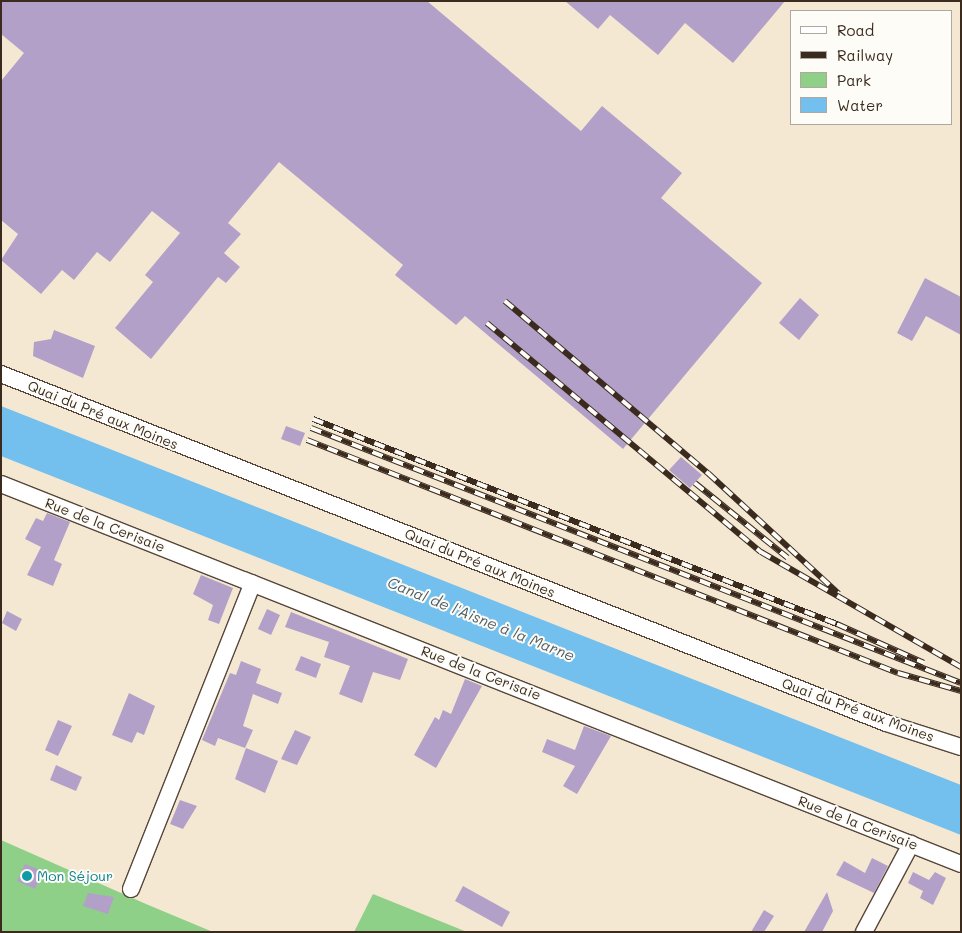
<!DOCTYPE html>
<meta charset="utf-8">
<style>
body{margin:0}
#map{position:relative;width:962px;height:933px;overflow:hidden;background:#f5e8d2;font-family:Mali,sans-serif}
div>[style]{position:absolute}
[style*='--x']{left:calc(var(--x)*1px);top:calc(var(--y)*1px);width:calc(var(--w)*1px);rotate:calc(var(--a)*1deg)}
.green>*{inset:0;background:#8ed088}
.water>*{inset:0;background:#73bfed}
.building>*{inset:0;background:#b2a0c9}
.roads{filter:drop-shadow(1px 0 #574639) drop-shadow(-1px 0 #574639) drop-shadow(0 1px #574639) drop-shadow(0 -1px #574639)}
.minor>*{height:16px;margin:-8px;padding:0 8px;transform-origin:8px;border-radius:8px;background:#fff}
.rail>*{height:5.5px;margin-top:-2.75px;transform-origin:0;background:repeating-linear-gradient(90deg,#fdfcf7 0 11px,#3b2a1e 0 22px);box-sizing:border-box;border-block:1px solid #3b2a1e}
.dots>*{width:14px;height:14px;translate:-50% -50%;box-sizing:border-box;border:2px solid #fdfcf7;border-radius:50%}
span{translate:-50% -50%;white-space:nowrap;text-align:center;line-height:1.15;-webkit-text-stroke:4px #fdfcf7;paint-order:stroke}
.street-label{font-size:14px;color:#3b2a1e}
.culture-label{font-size:14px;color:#0d838f}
.left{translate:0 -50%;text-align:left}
.water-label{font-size:15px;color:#4f5e66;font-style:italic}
.frame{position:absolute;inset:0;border:2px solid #3b2a1e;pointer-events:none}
.legend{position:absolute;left:790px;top:10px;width:162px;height:115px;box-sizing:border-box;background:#fdfcf7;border:1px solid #afa8a0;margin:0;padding:6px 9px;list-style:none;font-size:15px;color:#3b2a1e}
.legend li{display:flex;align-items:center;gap:10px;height:25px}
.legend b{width:25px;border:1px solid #afa8a0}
</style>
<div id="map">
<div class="green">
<div style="clip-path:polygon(1px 840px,146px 904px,213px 932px,1px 932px)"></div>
<div style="clip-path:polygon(373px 894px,467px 932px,354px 932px)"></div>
</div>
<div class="water">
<div style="clip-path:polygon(1px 406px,961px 785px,961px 835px,1px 456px)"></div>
</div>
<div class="building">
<div style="clip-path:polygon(1px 1px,427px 1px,581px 131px,602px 106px,682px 173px,661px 198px,762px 283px,623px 449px,465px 316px,456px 325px,395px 275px,403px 265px,279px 162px,228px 223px,241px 234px,224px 253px,240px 267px,226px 283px,218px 277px,151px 359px,115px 328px,153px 282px,145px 275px,180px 233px,152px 211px,110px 262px,97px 252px,74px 280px,62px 270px,41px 294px,1px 260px,18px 234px,1px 220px,1px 81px,24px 53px,1px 34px)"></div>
<div style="clip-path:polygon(565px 1px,785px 1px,733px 63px,685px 23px,658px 55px,610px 15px,598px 29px)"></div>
<div style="clip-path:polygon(925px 278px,961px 297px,961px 335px,926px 316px,912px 341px,897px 333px)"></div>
<div style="clip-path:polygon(800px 298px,819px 315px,799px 340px,779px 323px)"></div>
<div style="clip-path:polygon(54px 330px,95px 346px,83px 378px,33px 356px,34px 342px,51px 339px)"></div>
<div style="clip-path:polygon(286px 426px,305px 433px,300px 446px,281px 439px)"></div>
<div style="clip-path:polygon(681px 457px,702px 475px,690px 488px,669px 470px)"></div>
<div style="clip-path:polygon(47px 513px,70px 522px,54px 560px,62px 564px,53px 586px,27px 575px,41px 547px,25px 539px,36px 518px,43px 521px)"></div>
<div style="clip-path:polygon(201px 575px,233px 588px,219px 624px,208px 620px,213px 605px,193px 594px)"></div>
<div style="clip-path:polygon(267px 609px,280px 615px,271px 635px,258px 629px)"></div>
<div style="clip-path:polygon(7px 611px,22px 619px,16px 631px,2px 623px)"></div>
<div style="clip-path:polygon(291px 612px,408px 659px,400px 680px,373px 672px,362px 703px,339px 694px,350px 666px,324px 657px,329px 642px,285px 627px)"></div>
<div style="clip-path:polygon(301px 656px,321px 664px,316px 678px,295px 670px)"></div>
<div style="clip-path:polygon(241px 661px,261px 669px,256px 683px,282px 693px,278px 704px,253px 694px,243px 726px,253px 730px,245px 748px,218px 738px,215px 746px,202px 740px,230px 673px,236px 675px)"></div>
<div style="clip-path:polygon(465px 679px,482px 686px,436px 768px,414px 755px,435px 717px,439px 720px,443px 710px,451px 714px)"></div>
<div style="clip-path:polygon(129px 693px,155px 706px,144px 735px,137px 732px,132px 743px,112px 735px)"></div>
<div style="clip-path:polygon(58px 720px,72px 726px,58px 756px,45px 750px)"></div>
<div style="clip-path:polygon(584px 726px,611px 736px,577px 794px,563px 786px,575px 766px,542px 752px,547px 739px,575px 750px)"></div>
<div style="clip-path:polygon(295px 730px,311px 737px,297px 765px,281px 759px)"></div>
<div style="clip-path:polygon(246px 748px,278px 761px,265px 793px,235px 779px)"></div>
<div style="clip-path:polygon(56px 765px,82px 777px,76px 791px,50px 780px)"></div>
<div style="clip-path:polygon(180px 800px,197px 806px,183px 829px,170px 824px)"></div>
<div style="clip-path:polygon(872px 858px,888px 866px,874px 893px,836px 875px,844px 861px,865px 873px)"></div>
<div style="clip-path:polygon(25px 864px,43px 871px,35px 889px,17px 881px)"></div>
<div style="clip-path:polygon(913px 872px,929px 880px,935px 872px,946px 878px,933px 905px,920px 898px,923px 891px,908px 883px)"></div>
<div style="clip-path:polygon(463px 886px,510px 912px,502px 927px,455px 901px)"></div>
<div style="clip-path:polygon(827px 892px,833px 911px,822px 932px,804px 932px)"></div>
<div style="clip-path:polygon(88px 893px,114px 897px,108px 914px,83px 906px)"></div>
<div style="clip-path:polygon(764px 910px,774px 916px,764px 932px,751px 932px)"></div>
</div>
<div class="roads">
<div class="minor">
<div style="--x:1;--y:374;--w:951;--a:21.52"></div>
<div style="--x:886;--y:723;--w:79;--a:17.7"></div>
<div style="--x:1;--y:484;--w:1032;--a:21.6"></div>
<div style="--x:131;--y:889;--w:329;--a:-68.3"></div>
<div style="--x:864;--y:932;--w:100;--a:-61.9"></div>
</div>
</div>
<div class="rail">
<div style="--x:505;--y:301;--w:266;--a:40.3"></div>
<div style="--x:708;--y:473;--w:178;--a:42.7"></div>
<div style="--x:487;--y:323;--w:357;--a:39.9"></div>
<div style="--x:761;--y:552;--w:231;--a:29.9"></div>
<div style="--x:313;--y:419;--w:563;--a:21.37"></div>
<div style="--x:837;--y:624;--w:95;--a:24.1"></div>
<div style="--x:311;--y:428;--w:698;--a:21.42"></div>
<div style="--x:307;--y:440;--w:635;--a:21.52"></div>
<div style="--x:898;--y:673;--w:66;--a:15.9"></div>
<div style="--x:695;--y:483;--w:119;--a:38.9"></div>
</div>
<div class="dots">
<div style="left:27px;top:876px;background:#0f9aa8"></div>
</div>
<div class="street-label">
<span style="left:103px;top:415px;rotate:22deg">Quai du Pré aux Moines</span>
<span style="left:105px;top:525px;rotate:21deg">Rue de la Cerisaie</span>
<span style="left:480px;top:563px;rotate:22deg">Quai du Pré aux Moines</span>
<span style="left:481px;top:673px;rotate:21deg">Rue de la Cerisaie</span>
<span style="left:858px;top:710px;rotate:20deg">Quai du Pré aux Moines</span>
<span style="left:858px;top:823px;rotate:21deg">Rue de la Cerisaie</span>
</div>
<div class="culture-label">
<span class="left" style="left:37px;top:876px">Mon Séjour</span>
</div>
<div class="water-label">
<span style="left:481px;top:619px;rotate:22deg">Canal de l'Aisne à la Marne</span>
</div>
<div class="frame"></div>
<ul class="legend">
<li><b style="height:6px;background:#fff"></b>Road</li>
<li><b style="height:6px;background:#3b2a1e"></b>Railway</li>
<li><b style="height:14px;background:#8ed088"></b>Park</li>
<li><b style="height:14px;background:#73bfed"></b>Water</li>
</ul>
</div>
